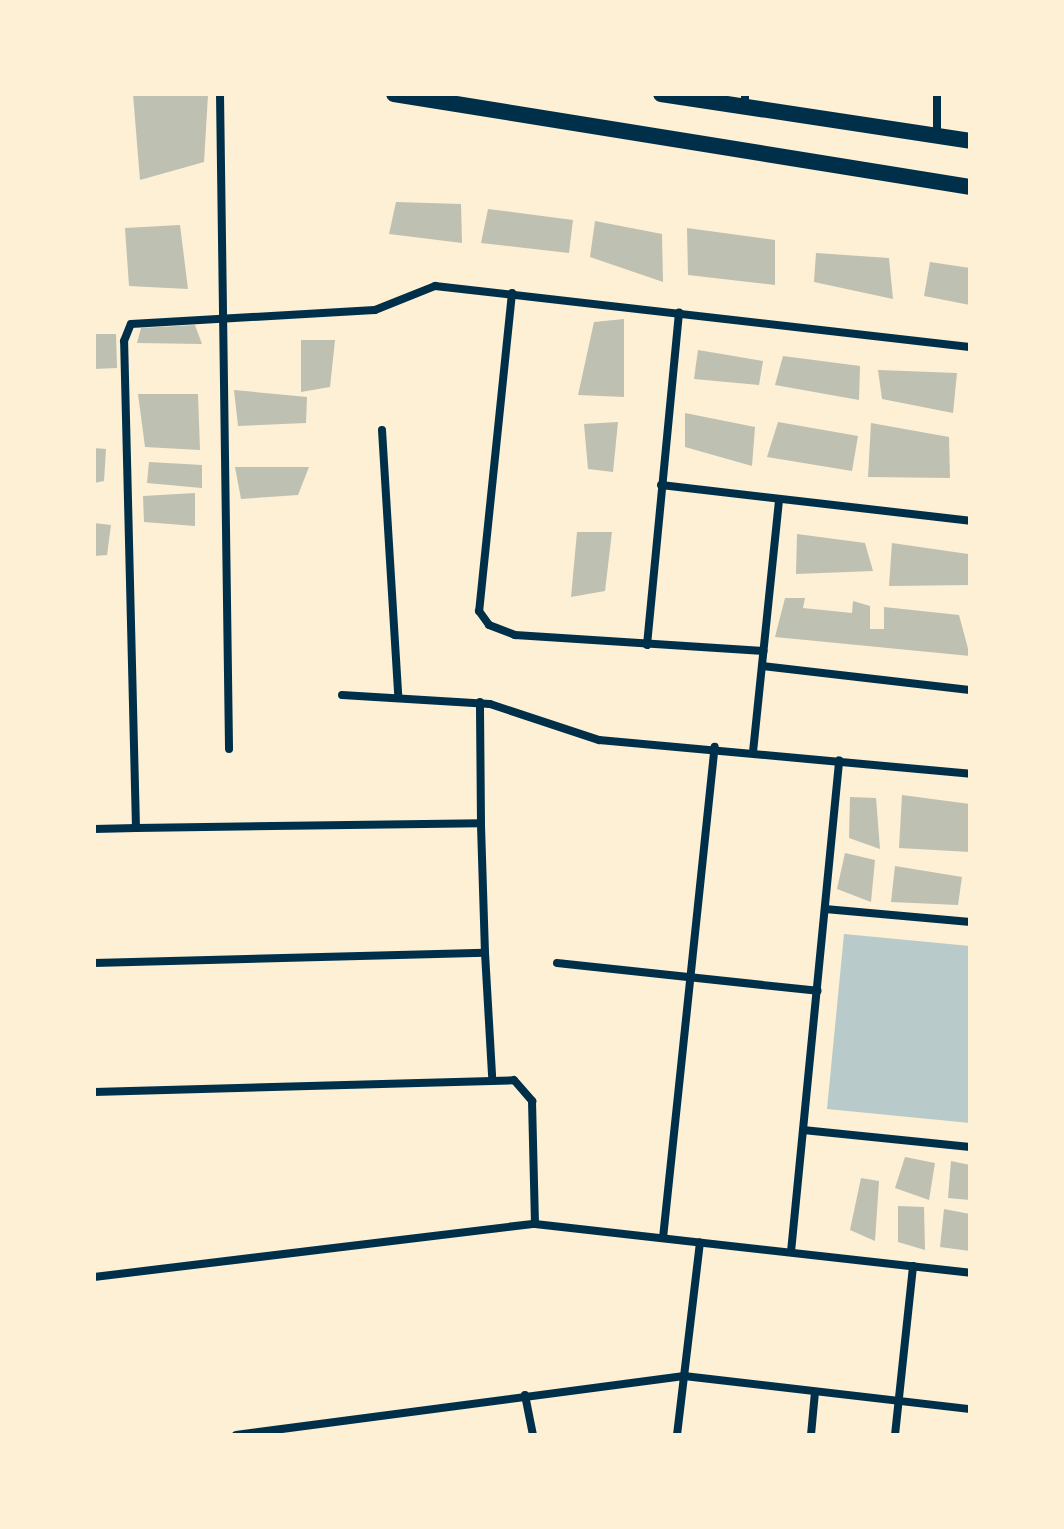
<!DOCTYPE html>
<style>
body{margin:0}
#map{position:relative;width:1064px;height:1529px;overflow:hidden;background:#fdf0d5;font-family:Inter,sans-serif}
div>[style]{position:absolute}
[style*='--x']{left:calc(var(--x)*1px);top:calc(var(--y)*1px);width:calc(var(--w)*1px);rotate:calc(var(--a)*1deg)}
.green>*{inset:0;background:#b9caca}
.building>*{inset:0;background:#bec0b2}
.minor>*{height:8px;margin:-4px;padding:0 4px;transform-origin:4px;border-radius:4px;background:#003049}
.secondary>*{height:16px;margin:-8px;padding:0 8px;transform-origin:8px;border-radius:8px;background:#003049}
span{translate:-50% -50%;white-space:nowrap;text-align:center;line-height:1.15;-webkit-text-stroke:8px #fdf0d5;paint-order:stroke}
.frame{position:absolute;inset:0;border:96px solid #fdf0d5;pointer-events:none}
</style>
<div id="map">
<div class="green">
<div style="clip-path:polygon(844px 934px,970px 946px,970px 1123px,827px 1109px)"></div>
</div>
<div class="building">
<div style="clip-path:polygon(133px 94px,208px 95px,204px 162px,140px 180px)"></div>
<div style="clip-path:polygon(396px 202px,461px 204px,462px 243px,389px 234px)"></div>
<div style="clip-path:polygon(488px 209px,573px 220px,569px 253px,481px 243px)"></div>
<div style="clip-path:polygon(595px 221px,662px 234px,663px 282px,590px 257px)"></div>
<div style="clip-path:polygon(180px 225px,188px 289px,129px 286px,125px 228px)"></div>
<div style="clip-path:polygon(687px 228px,775px 240px,775px 285px,688px 275px)"></div>
<div style="clip-path:polygon(816px 253px,889px 258px,893px 299px,814px 282px)"></div>
<div style="clip-path:polygon(930px 262px,970px 268px,970px 305px,924px 296px)"></div>
<div style="clip-path:polygon(624px 319px,624px 397px,578px 395px,594px 322px)"></div>
<div style="clip-path:polygon(195px 325px,202px 344px,137px 343px,141px 328px)"></div>
<div style="clip-path:polygon(94px 334px,116px 334px,117px 368px,94px 369px)"></div>
<div style="clip-path:polygon(301px 340px,335px 340px,330px 387px,301px 392px)"></div>
<div style="clip-path:polygon(698px 350px,763px 361px,759px 385px,694px 379px)"></div>
<div style="clip-path:polygon(783px 356px,860px 366px,859px 400px,775px 385px)"></div>
<div style="clip-path:polygon(878px 370px,957px 373px,953px 413px,882px 399px)"></div>
<div style="clip-path:polygon(234px 390px,307px 397px,306px 423px,238px 426px)"></div>
<div style="clip-path:polygon(138px 394px,198px 394px,200px 450px,145px 447px)"></div>
<div style="clip-path:polygon(685px 413px,755px 427px,752px 466px,685px 447px)"></div>
<div style="clip-path:polygon(618px 422px,613px 472px,588px 469px,584px 424px)"></div>
<div style="clip-path:polygon(778px 422px,858px 436px,852px 471px,767px 457px)"></div>
<div style="clip-path:polygon(871px 423px,949px 437px,950px 478px,868px 477px)"></div>
<div style="clip-path:polygon(94px 448px,106px 449px,104px 481px,94px 483px)"></div>
<div style="clip-path:polygon(149px 462px,202px 465px,202px 488px,147px 483px)"></div>
<div style="clip-path:polygon(235px 467px,309px 467px,298px 495px,241px 499px)"></div>
<div style="clip-path:polygon(195px 493px,195px 526px,144px 522px,143px 496px)"></div>
<div style="clip-path:polygon(94px 523px,111px 525px,107px 555px,94px 556px)"></div>
<div style="clip-path:polygon(577px 532px,612px 532px,605px 591px,571px 597px)"></div>
<div style="clip-path:polygon(797px 534px,865px 543px,873px 571px,796px 574px)"></div>
<div style="clip-path:polygon(892px 543px,968px 554px,970px 585px,889px 586px)"></div>
<div style="clip-path:polygon(785px 598px,805px 598px,803px 608px,852px 613px,853px 601px,870px 606px,870px 629px,884px 629px,884px 607px,959px 615px,970px 656px,775px 637px)"></div>
<div style="clip-path:polygon(902px 795px,970px 804px,970px 852px,899px 848px)"></div>
<div style="clip-path:polygon(850px 797px,876px 798px,880px 849px,849px 838px)"></div>
<div style="clip-path:polygon(845px 853px,875px 860px,871px 902px,837px 889px)"></div>
<div style="clip-path:polygon(895px 866px,962px 877px,958px 905px,891px 902px)"></div>
<div style="clip-path:polygon(905px 1157px,935px 1163px,929px 1200px,895px 1188px)"></div>
<div style="clip-path:polygon(951px 1161px,970px 1165px,970px 1200px,948px 1198px)"></div>
<div style="clip-path:polygon(861px 1178px,879px 1181px,875px 1241px,850px 1230px)"></div>
<div style="clip-path:polygon(898px 1206px,924px 1207px,925px 1250px,898px 1242px)"></div>
<div style="clip-path:polygon(944px 1209px,970px 1214px,970px 1251px,940px 1247px)"></div>
</div>
<div class="minor">
<div style="--x:220;--y:94;--w:655;--a:89.21"></div>
<div style="--x:745;--y:94;--w:12;--a:90"></div>
<div style="--x:937;--y:94;--w:42;--a:90"></div>
<div style="--x:512;--y:293;--w:320;--a:95.9"></div>
<div style="--x:479;--y:611;--w:17;--a:54"></div>
<div style="--x:489;--y:625;--w:28;--a:21"></div>
<div style="--x:515;--y:635;--w:249;--a:3.7"></div>
<div style="--x:382;--y:430;--w:265;--a:86.5"></div>
<div style="--x:661;--y:485;--w:311;--a:6.6"></div>
<div style="--x:647;--y:645;--w:334;--a:-84.5"></div>
<div style="--x:762;--y:666;--w:209;--a:6.6"></div>
<div style="--x:342;--y:695;--w:148;--a:3.5"></div>
<div style="--x:490;--y:704;--w:115;--a:18.3"></div>
<div style="--x:599;--y:740;--w:373;--a:5.2"></div>
<div style="--x:753;--y:752;--w:252;--a:-84.1"></div>
<div style="--x:136;--y:828;--w:345;--a:-0.8"></div>
<div style="--x:481;--y:823;--w:121;--a:-90.5"></div>
<div style="--x:94;--y:829;--w:42;--a:-1.4"></div>
<div style="--x:136;--y:828;--w:487;--a:-91.4"></div>
<div style="--x:124;--y:341;--w:18;--a:-68"></div>
<div style="--x:131;--y:324;--w:244;--a:-3.3"></div>
<div style="--x:375;--y:310;--w:65;--a:-21.8"></div>
<div style="--x:435;--y:286;--w:538;--a:6.5"></div>
<div style="--x:825;--y:909;--w:146;--a:5.1"></div>
<div style="--x:485;--y:953;--w:123;--a:86.7"></div>
<div style="--x:94;--y:963;--w:391;--a:-1.5"></div>
<div style="--x:485;--y:953;--w:130;--a:-91.8"></div>
<div style="--x:557;--y:963;--w:262;--a:6.1"></div>
<div style="--x:94;--y:1092;--w:420;--a:-1.6"></div>
<div style="--x:514;--y:1080;--w:28;--a:49"></div>
<div style="--x:532;--y:1101;--w:123;--a:88.6"></div>
<div style="--x:803;--y:1130;--w:168;--a:5.8"></div>
<div style="--x:663;--y:1238;--w:494;--a:-84"></div>
<div style="--x:791;--y:1252;--w:494;--a:-84.4"></div>
<div style="--x:94;--y:1277;--w:444;--a:-6.9"></div>
<div style="--x:535;--y:1224;--w:438;--a:6.4"></div>
<div style="--x:525;--y:1395;--w:41;--a:78.7"></div>
<div style="--x:236;--y:1435;--w:452;--a:-7.5"></div>
<div style="--x:684;--y:1376;--w:288;--a:6.6"></div>
<div style="--x:677;--y:1435;--w:194;--a:-83.2"></div>
<div style="--x:811;--y:1435;--w:43;--a:-84.7"></div>
<div style="--x:895;--y:1435;--w:170;--a:-83.9"></div>
</div>
<div class="secondary">
<div style="--x:394;--y:94;--w:583;--a:9.17"></div>
<div style="--x:661;--y:94;--w:313;--a:8.6"></div>
</div>
<div class="frame"></div>
</div>
